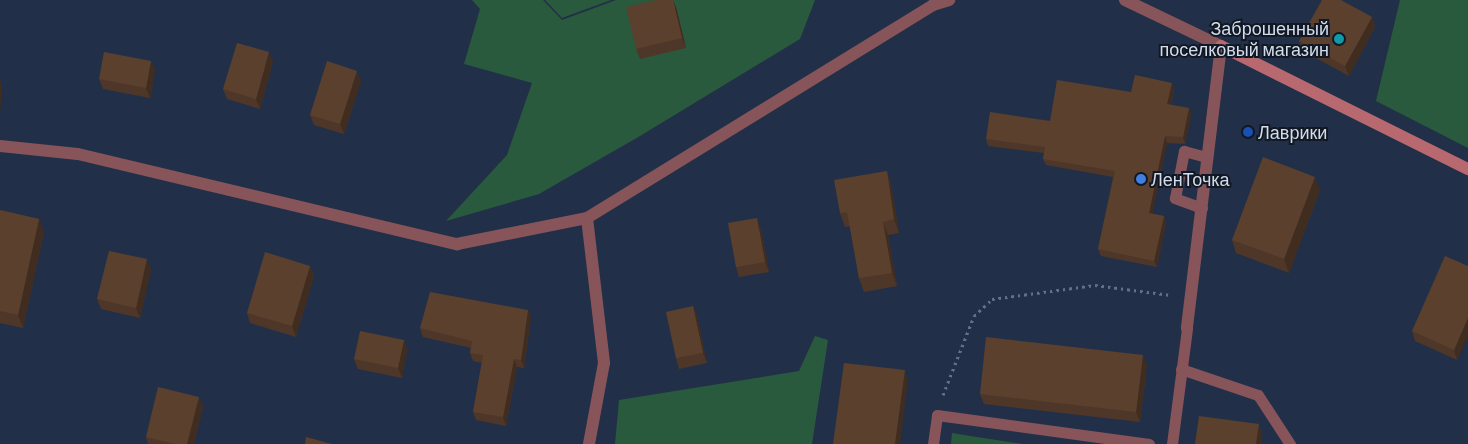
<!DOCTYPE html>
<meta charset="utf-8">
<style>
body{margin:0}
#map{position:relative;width:1468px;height:444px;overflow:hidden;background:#213048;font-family:Barlow,sans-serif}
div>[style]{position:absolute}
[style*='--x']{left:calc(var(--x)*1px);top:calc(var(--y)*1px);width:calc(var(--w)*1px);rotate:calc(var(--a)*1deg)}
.green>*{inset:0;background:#295a3e}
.path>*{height:3px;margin-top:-1.5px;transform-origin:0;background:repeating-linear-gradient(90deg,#637085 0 2.5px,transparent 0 6.5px)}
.lane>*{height:11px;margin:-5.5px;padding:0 5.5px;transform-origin:5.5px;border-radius:5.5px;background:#875559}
.street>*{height:12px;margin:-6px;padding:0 6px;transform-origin:6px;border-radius:6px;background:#875559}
.secondary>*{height:12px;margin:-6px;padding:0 6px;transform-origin:6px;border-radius:6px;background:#b8686f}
.wall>*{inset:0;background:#4e3728}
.shaded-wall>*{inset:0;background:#402d20}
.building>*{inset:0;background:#5b402e}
.dots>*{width:14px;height:14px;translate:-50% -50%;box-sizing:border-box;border:2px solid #111823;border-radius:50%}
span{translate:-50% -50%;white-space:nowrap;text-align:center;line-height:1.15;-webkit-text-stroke:4px #111823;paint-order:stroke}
.poi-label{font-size:18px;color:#d2dceb}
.right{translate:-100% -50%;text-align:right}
.left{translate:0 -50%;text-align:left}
</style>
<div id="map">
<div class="green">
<div style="clip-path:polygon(472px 0,543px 0,562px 20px,616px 0,815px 0,800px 39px,640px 136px,539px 194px,446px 221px,507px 155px,532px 83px,464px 64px,480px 9px)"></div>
<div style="clip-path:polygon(545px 0,611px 0,562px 18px)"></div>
<div style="clip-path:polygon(1400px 0,1468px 0,1468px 148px,1376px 101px)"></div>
<div style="clip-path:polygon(815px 336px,828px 340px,812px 444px,615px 444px,619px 400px,799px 371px)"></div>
<div style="clip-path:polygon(952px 433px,970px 436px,1023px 444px,951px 444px)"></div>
</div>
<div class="path">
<div style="--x:943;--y:395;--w:85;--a:-68.6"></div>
<div style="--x:974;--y:316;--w:25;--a:-43"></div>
<div style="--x:992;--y:299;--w:104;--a:-7.7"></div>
<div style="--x:1095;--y:285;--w:76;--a:7.6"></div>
</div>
<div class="lane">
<div style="--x:1202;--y:208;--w:29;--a:-160"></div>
<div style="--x:1175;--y:198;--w:48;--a:-79.2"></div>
<div style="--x:1184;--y:151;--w:24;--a:15"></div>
<div style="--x:1181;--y:369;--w:81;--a:18.7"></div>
<div style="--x:1258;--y:395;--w:59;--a:56.9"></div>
<div style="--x:933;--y:444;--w:29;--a:-82"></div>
<div style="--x:937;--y:415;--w:214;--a:7.8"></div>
<div style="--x:1172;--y:444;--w:117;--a:-82.6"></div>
</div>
<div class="street">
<div style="--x:1125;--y:0;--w:106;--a:25.6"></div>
<div style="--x:1221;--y:46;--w:284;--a:96.9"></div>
<div style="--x:0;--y:146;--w:78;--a:5.9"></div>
<div style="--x:78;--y:154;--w:390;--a:13.4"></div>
<div style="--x:457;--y:244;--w:133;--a:-11.3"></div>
<div style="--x:587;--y:218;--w:406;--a:-31.6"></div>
<div style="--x:933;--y:5;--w:17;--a:-17"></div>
<div style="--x:587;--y:218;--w:146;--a:83.3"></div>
<div style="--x:604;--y:363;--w:82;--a:100.5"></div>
</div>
<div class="secondary">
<div style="--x:1221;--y:46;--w:276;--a:26.5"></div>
</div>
<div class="wall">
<div style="clip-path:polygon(676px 7px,686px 48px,640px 59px,636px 49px)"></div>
<div style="clip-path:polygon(1372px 17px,1375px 27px,1349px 76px,1303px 51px,1299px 41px)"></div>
<div style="clip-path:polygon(151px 61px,155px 71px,150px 98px,103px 89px,99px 79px)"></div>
<div style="clip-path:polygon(273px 62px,260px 109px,227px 99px,223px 89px)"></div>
<div style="clip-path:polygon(361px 81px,344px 134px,314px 125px,310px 115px)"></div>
<div style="clip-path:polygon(1174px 90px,1171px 105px,1189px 108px,1191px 115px,1185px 144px,1167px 143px,1152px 214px,1164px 216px,1166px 223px,1157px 267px,1101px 256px,1098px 249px,1113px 177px,1046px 165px,1043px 159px,1044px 153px,988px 146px,986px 139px,1050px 121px,1131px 92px)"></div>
<div style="clip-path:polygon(887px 171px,891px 184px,899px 233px,888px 235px,897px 286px,864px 292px,859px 278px,850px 226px,845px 227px,840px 213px)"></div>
<div style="clip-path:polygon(1320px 190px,1289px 273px,1236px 253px,1232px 240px)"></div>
<div style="clip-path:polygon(0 210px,39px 219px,44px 232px,23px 328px,0 323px)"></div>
<div style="clip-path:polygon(761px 228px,769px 272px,739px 277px,736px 267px)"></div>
<div style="clip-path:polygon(310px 266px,314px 276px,296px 337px,250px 323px,247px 313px)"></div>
<div style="clip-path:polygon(1468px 266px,1457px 360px,1415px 341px,1412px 331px)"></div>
<div style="clip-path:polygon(151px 270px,140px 318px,101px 309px,97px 299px)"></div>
<div style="clip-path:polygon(693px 306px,697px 316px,707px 363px,679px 369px,676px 358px)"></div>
<div style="clip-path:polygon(528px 310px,531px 318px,524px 368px,517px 367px,506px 426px,476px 420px,473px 412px,482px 363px,473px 361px,470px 353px,471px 348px,423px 337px,420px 328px)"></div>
<div style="clip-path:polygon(404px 340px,407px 350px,402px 378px,358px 369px,354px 359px)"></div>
<div style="clip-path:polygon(1147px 365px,1140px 422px,984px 404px,980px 394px)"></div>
<div style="clip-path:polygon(203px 407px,194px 444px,148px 444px,146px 437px)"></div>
</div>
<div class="shaded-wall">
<div style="clip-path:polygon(673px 0,676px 7px,686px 48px,682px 38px)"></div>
<div style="clip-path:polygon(1372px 17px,1375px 27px,1349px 76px,1345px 66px)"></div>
<div style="clip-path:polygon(269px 52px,273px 62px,260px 109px,256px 99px)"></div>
<div style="clip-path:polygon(151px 61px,155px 71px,150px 98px,146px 88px)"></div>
<div style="clip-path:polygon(357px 71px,361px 81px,344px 134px,340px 124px)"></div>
<div style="clip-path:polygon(0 80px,2px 85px,0 115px)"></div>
<div style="clip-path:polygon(1172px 83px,1174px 90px,1170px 110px,1167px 104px)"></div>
<div style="clip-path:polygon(1189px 108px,1191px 115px,1185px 144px,1183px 137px)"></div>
<div style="clip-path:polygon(1165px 136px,1167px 143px,1151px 220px,1149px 213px)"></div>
<div style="clip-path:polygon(887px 171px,891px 184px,899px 233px,894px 219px)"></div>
<div style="clip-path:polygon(1315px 177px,1320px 190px,1289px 273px,1284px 259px)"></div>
<div style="clip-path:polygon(1164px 216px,1166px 223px,1157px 267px,1154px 261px)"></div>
<div style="clip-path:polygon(757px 218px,761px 228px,769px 272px,765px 262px)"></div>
<div style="clip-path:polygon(39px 219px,44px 232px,23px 328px,18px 315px)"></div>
<div style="clip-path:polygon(883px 222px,888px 235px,897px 286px,892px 273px)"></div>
<div style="clip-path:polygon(147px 259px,151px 270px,140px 318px,136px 308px)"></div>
<div style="clip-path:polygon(310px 266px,314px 276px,296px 337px,292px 326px)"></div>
<div style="clip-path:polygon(693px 306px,697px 316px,707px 363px,703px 353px)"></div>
<div style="clip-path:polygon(528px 310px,531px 318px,524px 368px,521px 360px)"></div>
<div style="clip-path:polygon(1468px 318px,1468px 336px,1457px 360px,1454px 350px)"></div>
<div style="clip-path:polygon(404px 340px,407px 350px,402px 378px,398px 368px)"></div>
<div style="clip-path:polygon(1143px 355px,1147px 365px,1140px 422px,1136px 412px)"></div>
<div style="clip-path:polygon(514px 359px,517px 367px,506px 426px,503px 417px)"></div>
<div style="clip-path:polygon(905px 370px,908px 381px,900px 444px,895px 444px)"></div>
<div style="clip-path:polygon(199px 397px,203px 407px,194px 444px,187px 444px)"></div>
<div style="clip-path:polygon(1259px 424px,1262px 434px,1261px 444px,1256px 444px)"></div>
</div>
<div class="building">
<div style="clip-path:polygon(656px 0,673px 0,682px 38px,636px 49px,626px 7px)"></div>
<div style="clip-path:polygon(1322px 0,1341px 0,1372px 17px,1345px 66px,1299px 41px)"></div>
<div style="clip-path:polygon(237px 43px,269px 52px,256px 99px,223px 89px)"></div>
<div style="clip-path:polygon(104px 52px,151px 61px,146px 88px,99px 79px)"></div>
<div style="clip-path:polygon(327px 61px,357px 71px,340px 124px,310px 115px)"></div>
<div style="clip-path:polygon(1135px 75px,1172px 83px,1167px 104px,1189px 108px,1183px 137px,1165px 136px,1149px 213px,1164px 216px,1154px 261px,1098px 249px,1115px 171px,1043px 159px,1045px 147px,986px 139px,990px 112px,1050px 121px,1057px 80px,1131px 92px)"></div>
<div style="clip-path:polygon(1263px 157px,1315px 177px,1284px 259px,1232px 240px)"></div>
<div style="clip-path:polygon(887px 171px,894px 219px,883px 222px,892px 273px,859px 278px,847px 212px,840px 213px,834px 180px)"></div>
<div style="clip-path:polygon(0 210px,39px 219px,18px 315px,0 311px)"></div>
<div style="clip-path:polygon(757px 218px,765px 262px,736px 267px,728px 223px)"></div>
<div style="clip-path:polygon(109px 251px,147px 259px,136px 308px,97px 299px)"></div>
<div style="clip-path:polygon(265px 252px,310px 266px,292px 326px,247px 313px)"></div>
<div style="clip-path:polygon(1445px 256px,1468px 266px,1468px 318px,1454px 350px,1412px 331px)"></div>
<div style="clip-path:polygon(430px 292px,528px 310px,521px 360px,514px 359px,503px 417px,473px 412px,483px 355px,470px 353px,472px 341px,420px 328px)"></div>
<div style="clip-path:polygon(693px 306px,703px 353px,676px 358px,666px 312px)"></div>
<div style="clip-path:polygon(360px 331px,404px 340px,398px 368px,354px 359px)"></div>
<div style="clip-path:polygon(986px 337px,1143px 355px,1136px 412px,980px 394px)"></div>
<div style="clip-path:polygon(844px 363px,905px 370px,895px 444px,833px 444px)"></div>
<div style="clip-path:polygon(158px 387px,199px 397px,187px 444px,175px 444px,146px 437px)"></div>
<div style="clip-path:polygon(1199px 416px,1259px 424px,1256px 444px,1195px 444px)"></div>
<div style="clip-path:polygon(306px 437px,332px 444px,305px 444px)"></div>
</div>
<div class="dots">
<div style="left:1339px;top:39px;background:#0f9aa8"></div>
<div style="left:1248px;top:132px;background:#1a4fb4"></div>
<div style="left:1141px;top:179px;background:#3f7fe0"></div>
</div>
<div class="poi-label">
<span class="right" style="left:1329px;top:39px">Заброшенный<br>поселковый магазин</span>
<span class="left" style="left:1258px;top:132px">Лаврики</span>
<span class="left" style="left:1151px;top:179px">ЛенТочка</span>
</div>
</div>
